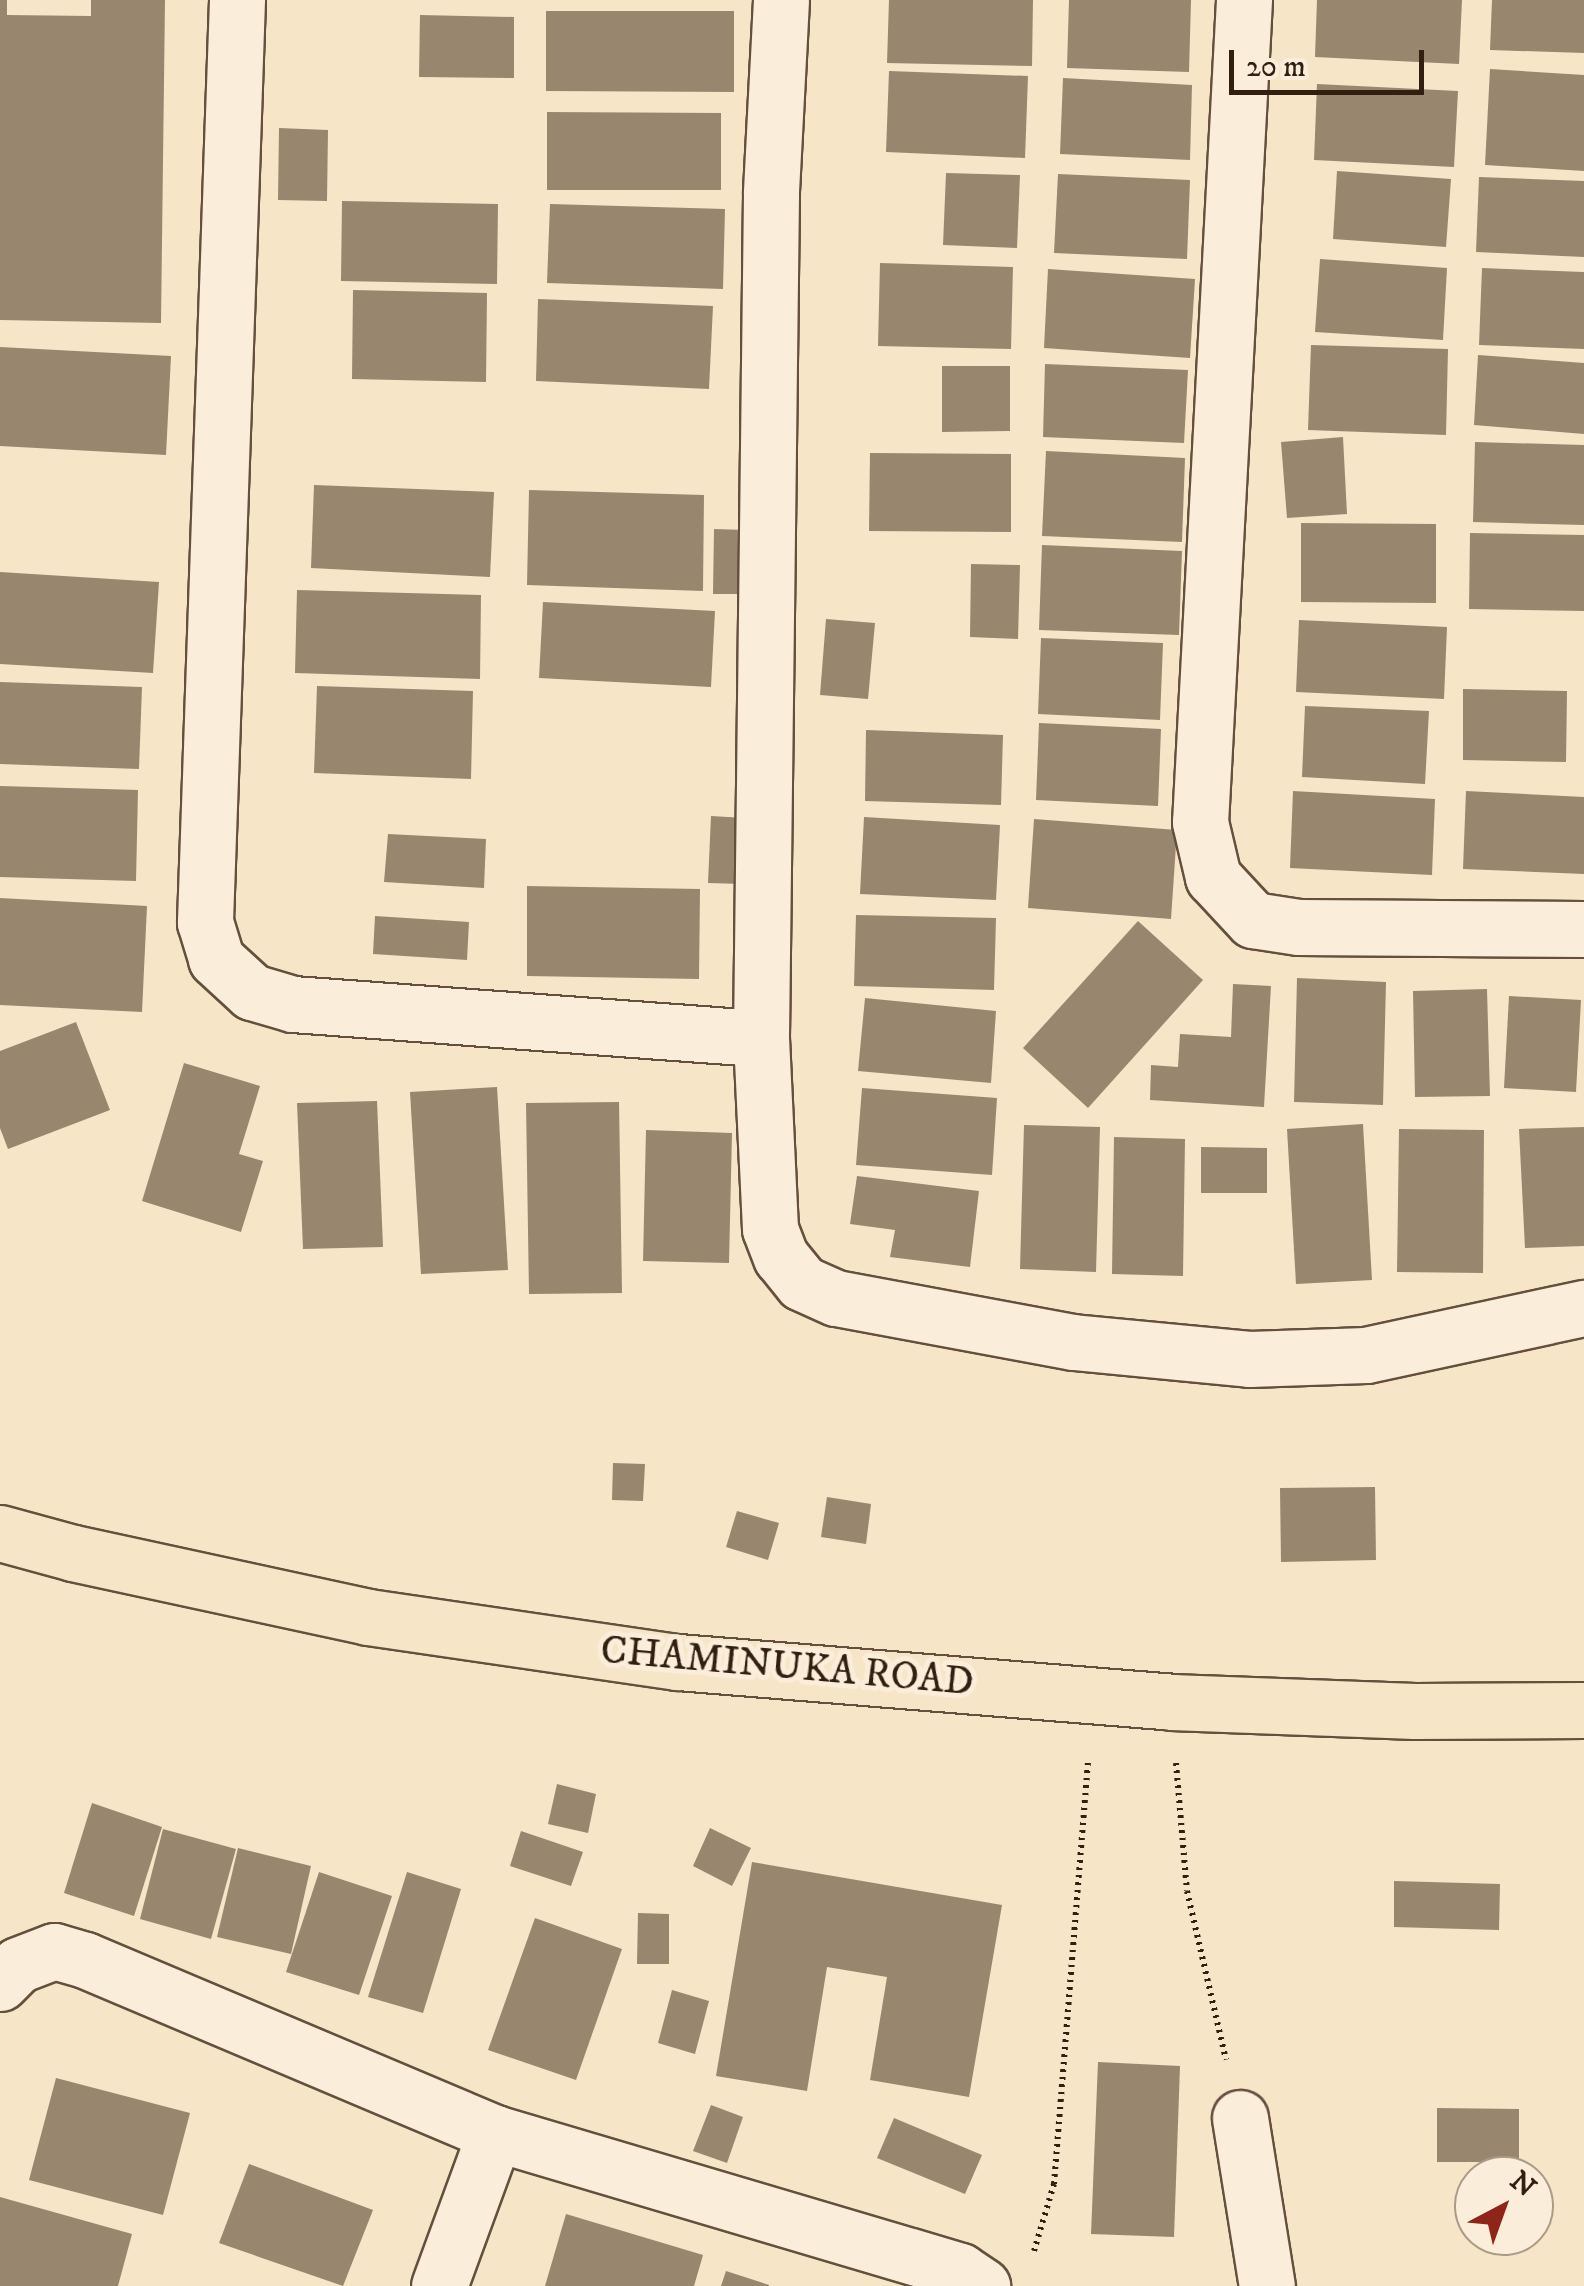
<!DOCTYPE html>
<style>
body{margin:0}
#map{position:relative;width:1584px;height:2286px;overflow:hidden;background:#f7e5c7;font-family:"IM FELL DW Pica",serif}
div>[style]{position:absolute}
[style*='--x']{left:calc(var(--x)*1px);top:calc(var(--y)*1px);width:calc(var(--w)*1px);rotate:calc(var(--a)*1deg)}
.building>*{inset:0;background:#99866f}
.path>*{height:6px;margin-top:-3px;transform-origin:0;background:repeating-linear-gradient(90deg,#331f0f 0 2.5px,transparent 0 7.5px)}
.roads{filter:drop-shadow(2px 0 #64503d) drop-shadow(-2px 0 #64503d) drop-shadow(0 2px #64503d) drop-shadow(0 -2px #64503d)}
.street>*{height:55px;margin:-27.5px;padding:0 27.5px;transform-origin:27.5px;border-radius:27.5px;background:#faeedb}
.primary>*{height:55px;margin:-27.5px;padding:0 27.5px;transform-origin:27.5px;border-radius:27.5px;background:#f7e5c7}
span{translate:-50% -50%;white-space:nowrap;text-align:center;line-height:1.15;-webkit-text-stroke:10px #faeedb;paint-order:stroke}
.street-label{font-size:40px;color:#331f0f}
.north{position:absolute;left:1454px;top:2156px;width:100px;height:100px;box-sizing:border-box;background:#faeedb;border:2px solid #aa9b89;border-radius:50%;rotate:41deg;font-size:28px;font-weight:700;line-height:40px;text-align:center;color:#331f0f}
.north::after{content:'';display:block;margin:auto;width:35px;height:45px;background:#8f2418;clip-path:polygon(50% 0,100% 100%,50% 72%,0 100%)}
.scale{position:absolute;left:1229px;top:50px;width:195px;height:45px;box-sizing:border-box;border:5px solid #331f0f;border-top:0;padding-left:12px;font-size:30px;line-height:35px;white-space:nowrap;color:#331f0f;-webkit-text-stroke:8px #faeedb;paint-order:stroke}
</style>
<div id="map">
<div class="building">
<div style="clip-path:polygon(0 0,7px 0,7px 15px,91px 16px,91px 0,165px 0,161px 323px,0 320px)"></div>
<div style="clip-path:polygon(889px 0,1033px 0,1032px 66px,887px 63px)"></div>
<div style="clip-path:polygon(1069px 0,1191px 0,1189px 72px,1067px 68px)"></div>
<div style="clip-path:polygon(1317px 0,1462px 0,1459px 64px,1315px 57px)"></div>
<div style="clip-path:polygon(1492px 0,1584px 0,1584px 53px,1490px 50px)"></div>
<div style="clip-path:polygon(546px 11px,734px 11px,734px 92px,546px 91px)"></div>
<div style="clip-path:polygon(420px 15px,514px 17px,514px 78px,419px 77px)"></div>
<div style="clip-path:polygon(1490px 69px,1584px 75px,1584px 171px,1485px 165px)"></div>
<div style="clip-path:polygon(889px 71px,1028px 76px,1025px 158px,886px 152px)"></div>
<div style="clip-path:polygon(1063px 78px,1192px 85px,1190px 160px,1060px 154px)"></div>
<div style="clip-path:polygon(1317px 84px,1458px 91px,1454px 167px,1314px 160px)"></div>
<div style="clip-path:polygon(547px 112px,721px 113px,721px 190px,547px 190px)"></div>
<div style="clip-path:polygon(279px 128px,328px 130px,327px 201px,278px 200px)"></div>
<div style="clip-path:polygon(1337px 171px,1451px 179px,1446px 247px,1333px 239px)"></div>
<div style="clip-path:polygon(946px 173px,1020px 175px,1017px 248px,943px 245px)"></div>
<div style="clip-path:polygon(1058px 174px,1190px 180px,1187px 259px,1054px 253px)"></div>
<div style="clip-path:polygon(1479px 177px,1584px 181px,1584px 257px,1476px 252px)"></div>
<div style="clip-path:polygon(342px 201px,498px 204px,497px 284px,341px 281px)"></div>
<div style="clip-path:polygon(550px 204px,725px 209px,723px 289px,547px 283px)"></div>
<div style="clip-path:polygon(1320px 259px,1447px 268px,1443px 340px,1315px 332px)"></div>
<div style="clip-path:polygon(880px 263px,1013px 267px,1011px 349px,878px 346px)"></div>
<div style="clip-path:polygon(1482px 268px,1584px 272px,1584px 349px,1479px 345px)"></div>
<div style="clip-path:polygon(1048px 269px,1195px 279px,1190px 358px,1044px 348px)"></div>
<div style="clip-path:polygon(353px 290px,487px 293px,486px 382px,352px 379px)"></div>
<div style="clip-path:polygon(538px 299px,713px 306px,709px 389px,536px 381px)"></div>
<div style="clip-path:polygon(1311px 345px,1448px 349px,1446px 435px,1308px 430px)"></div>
<div style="clip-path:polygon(0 347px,171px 356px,166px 455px,0 446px)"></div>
<div style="clip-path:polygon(1478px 355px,1584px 363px,1584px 434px,1474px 425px)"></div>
<div style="clip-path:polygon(1045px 364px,1188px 370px,1184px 443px,1043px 437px)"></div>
<div style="clip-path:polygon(942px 366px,1010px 366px,1010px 431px,942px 432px)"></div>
<div style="clip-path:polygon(1343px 437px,1347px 514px,1287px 518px,1281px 442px)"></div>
<div style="clip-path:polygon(1475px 442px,1584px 445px,1584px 525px,1473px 522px)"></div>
<div style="clip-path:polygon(1046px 451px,1185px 458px,1182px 542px,1042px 536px)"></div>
<div style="clip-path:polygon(870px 453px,1011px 454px,1011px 532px,869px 531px)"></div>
<div style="clip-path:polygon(314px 485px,494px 492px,490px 577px,311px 568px)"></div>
<div style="clip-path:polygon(529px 490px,704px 495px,703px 591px,527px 585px)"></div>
<div style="clip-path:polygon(1301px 523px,1436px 524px,1436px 603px,1301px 602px)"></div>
<div style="clip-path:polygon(714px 529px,747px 530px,748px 594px,713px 594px)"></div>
<div style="clip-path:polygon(1470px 533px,1584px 535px,1584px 611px,1469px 609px)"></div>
<div style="clip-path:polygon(1042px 545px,1182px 551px,1179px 635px,1039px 630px)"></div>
<div style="clip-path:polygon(971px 564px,1020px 565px,1018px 639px,970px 637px)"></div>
<div style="clip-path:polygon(0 572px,159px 582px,153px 673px,0 664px)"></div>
<div style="clip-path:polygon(297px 590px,481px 595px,480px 679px,295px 673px)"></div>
<div style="clip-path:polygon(543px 602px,715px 611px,711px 687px,539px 678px)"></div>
<div style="clip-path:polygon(826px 619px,875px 623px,868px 699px,820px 695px)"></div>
<div style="clip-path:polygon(1299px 620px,1447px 627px,1444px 699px,1296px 692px)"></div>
<div style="clip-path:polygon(1041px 638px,1163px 643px,1160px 720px,1038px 714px)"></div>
<div style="clip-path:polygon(0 682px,142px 687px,139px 769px,0 764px)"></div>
<div style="clip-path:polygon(317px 686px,473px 691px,471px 779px,314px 773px)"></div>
<div style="clip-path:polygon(1463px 689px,1567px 691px,1566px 762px,1463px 760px)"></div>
<div style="clip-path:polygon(1305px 706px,1429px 711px,1425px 784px,1302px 777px)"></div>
<div style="clip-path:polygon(1039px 723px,1161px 729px,1158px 806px,1036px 800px)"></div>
<div style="clip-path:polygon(866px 730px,1003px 735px,1001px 805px,865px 801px)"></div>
<div style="clip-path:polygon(0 786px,138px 790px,136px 881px,0 877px)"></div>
<div style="clip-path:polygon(1293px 791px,1435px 799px,1432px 875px,1290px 868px)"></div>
<div style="clip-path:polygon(1466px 791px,1584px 797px,1584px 874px,1463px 869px)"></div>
<div style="clip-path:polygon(711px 816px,745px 818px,742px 884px,708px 883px)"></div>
<div style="clip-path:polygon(864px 817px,1000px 825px,996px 900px,860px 894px)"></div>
<div style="clip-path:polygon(1034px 819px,1177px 830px,1171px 919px,1028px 908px)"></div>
<div style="clip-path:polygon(388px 834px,486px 839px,484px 888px,384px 882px)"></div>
<div style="clip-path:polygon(527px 886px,700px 889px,699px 979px,527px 976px)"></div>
<div style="clip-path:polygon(0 898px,147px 906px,142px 1012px,0 1005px)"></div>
<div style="clip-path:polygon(856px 915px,996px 918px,994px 990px,854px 986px)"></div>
<div style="clip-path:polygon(375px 916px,469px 922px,467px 960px,373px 954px)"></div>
<div style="clip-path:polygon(1138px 921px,1203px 980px,1088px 1108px,1023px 1048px)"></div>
<div style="clip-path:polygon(1297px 978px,1386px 982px,1383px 1105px,1294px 1102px)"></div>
<div style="clip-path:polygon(1233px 984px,1271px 986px,1264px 1107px,1150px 1100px,1151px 1065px,1178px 1067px,1180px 1034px,1231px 1037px)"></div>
<div style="clip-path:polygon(1487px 989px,1490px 1096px,1415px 1097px,1413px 991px)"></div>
<div style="clip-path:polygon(1509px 996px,1581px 1000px,1576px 1092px,1504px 1088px)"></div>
<div style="clip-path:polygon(865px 998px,996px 1011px,991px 1083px,858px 1071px)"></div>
<div style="clip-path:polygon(76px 1022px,110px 1110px,8px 1149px,0 1128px,0 1051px)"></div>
<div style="clip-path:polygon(184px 1063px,260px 1086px,239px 1154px,263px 1161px,241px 1232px,142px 1201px)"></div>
<div style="clip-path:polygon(497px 1087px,508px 1270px,421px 1274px,410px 1092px)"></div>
<div style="clip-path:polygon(862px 1088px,997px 1098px,992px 1175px,856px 1165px)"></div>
<div style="clip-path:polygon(377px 1101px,383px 1247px,303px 1249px,297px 1103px)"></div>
<div style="clip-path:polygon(619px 1102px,622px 1293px,529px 1294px,526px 1103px)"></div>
<div style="clip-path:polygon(1363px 1124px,1372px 1280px,1296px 1284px,1287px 1129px)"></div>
<div style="clip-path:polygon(1024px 1125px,1100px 1127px,1096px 1272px,1020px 1269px)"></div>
<div style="clip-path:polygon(1584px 1127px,1584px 1246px,1525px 1248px,1519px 1129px)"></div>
<div style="clip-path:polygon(1399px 1129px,1484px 1130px,1483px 1273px,1397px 1272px)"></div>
<div style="clip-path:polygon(646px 1130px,732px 1133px,729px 1263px,643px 1261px)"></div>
<div style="clip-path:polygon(1114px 1137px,1185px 1139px,1183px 1276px,1112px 1274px)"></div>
<div style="clip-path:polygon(1201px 1147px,1267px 1148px,1267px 1193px,1201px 1193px)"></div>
<div style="clip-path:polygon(857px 1176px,979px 1191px,970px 1267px,890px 1257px,895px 1230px,850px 1224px)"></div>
<div style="clip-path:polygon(613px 1463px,645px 1464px,643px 1501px,612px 1500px)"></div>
<div style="clip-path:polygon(1375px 1487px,1376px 1560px,1281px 1562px,1280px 1488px)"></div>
<div style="clip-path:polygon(827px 1497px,871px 1504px,866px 1544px,821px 1537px)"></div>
<div style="clip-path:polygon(737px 1511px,779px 1523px,768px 1560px,726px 1547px)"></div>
<div style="clip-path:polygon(557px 1784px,596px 1794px,588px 1833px,548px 1824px)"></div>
<div style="clip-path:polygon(92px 1803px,162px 1827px,134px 1916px,64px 1893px)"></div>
<div style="clip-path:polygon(710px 1828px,751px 1848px,732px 1886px,693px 1866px)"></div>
<div style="clip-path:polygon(163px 1829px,236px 1849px,211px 1939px,140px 1919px)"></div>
<div style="clip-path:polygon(521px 1831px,583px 1852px,571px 1886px,510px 1866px)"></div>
<div style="clip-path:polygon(238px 1848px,311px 1866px,291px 1954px,217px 1937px)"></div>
<div style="clip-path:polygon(752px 1862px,1002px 1905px,969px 2097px,870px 2080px,887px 1977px,827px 1967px,807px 2091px,716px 2076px)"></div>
<div style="clip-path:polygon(319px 1872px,392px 1896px,359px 1995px,286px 1972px)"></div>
<div style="clip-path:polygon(407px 1872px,461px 1889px,423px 2013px,368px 1997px)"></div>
<div style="clip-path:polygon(1394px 1881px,1500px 1884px,1499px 1930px,1394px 1927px)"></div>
<div style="clip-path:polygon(638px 1913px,669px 1914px,669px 1964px,637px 1964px)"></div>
<div style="clip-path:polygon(535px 1918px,622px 1949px,576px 2080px,488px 2050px)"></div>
<div style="clip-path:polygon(672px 1990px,709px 2001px,695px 2054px,658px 2043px)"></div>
<div style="clip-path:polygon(1098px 2062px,1180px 2066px,1174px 2237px,1091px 2234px)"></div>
<div style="clip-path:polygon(56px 2078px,190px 2113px,163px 2215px,29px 2180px)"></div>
<div style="clip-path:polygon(711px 2105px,743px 2117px,727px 2163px,693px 2151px)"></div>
<div style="clip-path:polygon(1437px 2108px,1519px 2109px,1519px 2162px,1437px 2162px)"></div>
<div style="clip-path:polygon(894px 2118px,982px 2155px,965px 2194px,877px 2158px)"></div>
<div style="clip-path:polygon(249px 2164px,373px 2210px,343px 2286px,219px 2243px)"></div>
<div style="clip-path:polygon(0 2197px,132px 2234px,118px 2286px,0 2286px)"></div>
<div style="clip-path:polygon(566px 2214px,703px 2255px,694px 2286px,545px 2286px)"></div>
<div style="clip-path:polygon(726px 2271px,769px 2285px,769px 2286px,721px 2286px)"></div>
</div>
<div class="path">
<div style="--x:1176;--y:1763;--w:128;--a:85.1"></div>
<div style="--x:1187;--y:1891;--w:173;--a:77"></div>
<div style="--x:1034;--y:2251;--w:70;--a:-73.4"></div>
<div style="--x:1054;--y:2184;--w:427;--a:-85.4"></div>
</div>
<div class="roads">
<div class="street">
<div style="--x:237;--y:0;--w:923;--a:91.99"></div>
<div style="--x:205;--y:922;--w:39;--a:73"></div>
<div style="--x:216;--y:959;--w:49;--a:42.5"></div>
<div style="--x:252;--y:992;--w:43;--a:16.3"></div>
<div style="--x:293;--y:1004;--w:469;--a:4.2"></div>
<div style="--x:781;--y:0;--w:194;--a:93"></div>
<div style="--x:771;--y:194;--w:844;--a:90.68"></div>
<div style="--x:761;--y:1038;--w:191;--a:87.3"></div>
<div style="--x:770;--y:1229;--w:30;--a:69"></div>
<div style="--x:781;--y:1257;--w:33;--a:51"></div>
<div style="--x:802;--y:1283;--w:37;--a:24"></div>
<div style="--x:836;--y:1298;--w:241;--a:10.5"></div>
<div style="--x:1073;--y:1342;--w:177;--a:5.5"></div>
<div style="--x:1249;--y:1359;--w:117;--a:-2"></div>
<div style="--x:1366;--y:1355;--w:223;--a:-12.2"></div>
<div style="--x:1244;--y:0;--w:823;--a:93.06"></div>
<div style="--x:1200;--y:822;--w:57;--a:76.7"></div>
<div style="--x:1213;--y:877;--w:59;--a:47.1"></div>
<div style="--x:1253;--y:920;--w:46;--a:8.8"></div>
<div style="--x:1298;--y:927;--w:286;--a:0.4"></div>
<div style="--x:0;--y:1983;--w:25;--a:-45"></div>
<div style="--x:18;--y:1965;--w:39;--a:-21"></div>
<div style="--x:54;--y:1951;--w:32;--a:16"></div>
<div style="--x:85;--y:1960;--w:445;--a:22.9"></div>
<div style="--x:495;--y:2133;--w:485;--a:16.5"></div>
<div style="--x:960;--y:2271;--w:27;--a:34"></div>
<div style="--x:1240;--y:2118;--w:170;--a:80.9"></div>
<div style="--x:439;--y:2286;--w:163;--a:-69.9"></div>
</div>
<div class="primary">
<div style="--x:0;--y:1533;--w:76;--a:15.3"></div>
<div style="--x:73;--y:1553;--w:302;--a:12.2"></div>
<div style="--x:368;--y:1617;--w:313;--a:8.3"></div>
<div style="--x:678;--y:1662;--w:495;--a:4.6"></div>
<div style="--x:1171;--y:1702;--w:244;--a:2.1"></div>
<div style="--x:1415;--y:1711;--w:169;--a:-0.3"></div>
</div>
</div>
<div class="street-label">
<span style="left:787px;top:1667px;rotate:5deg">CHAMINUKA ROAD</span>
</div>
<div class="north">N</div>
<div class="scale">20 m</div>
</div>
